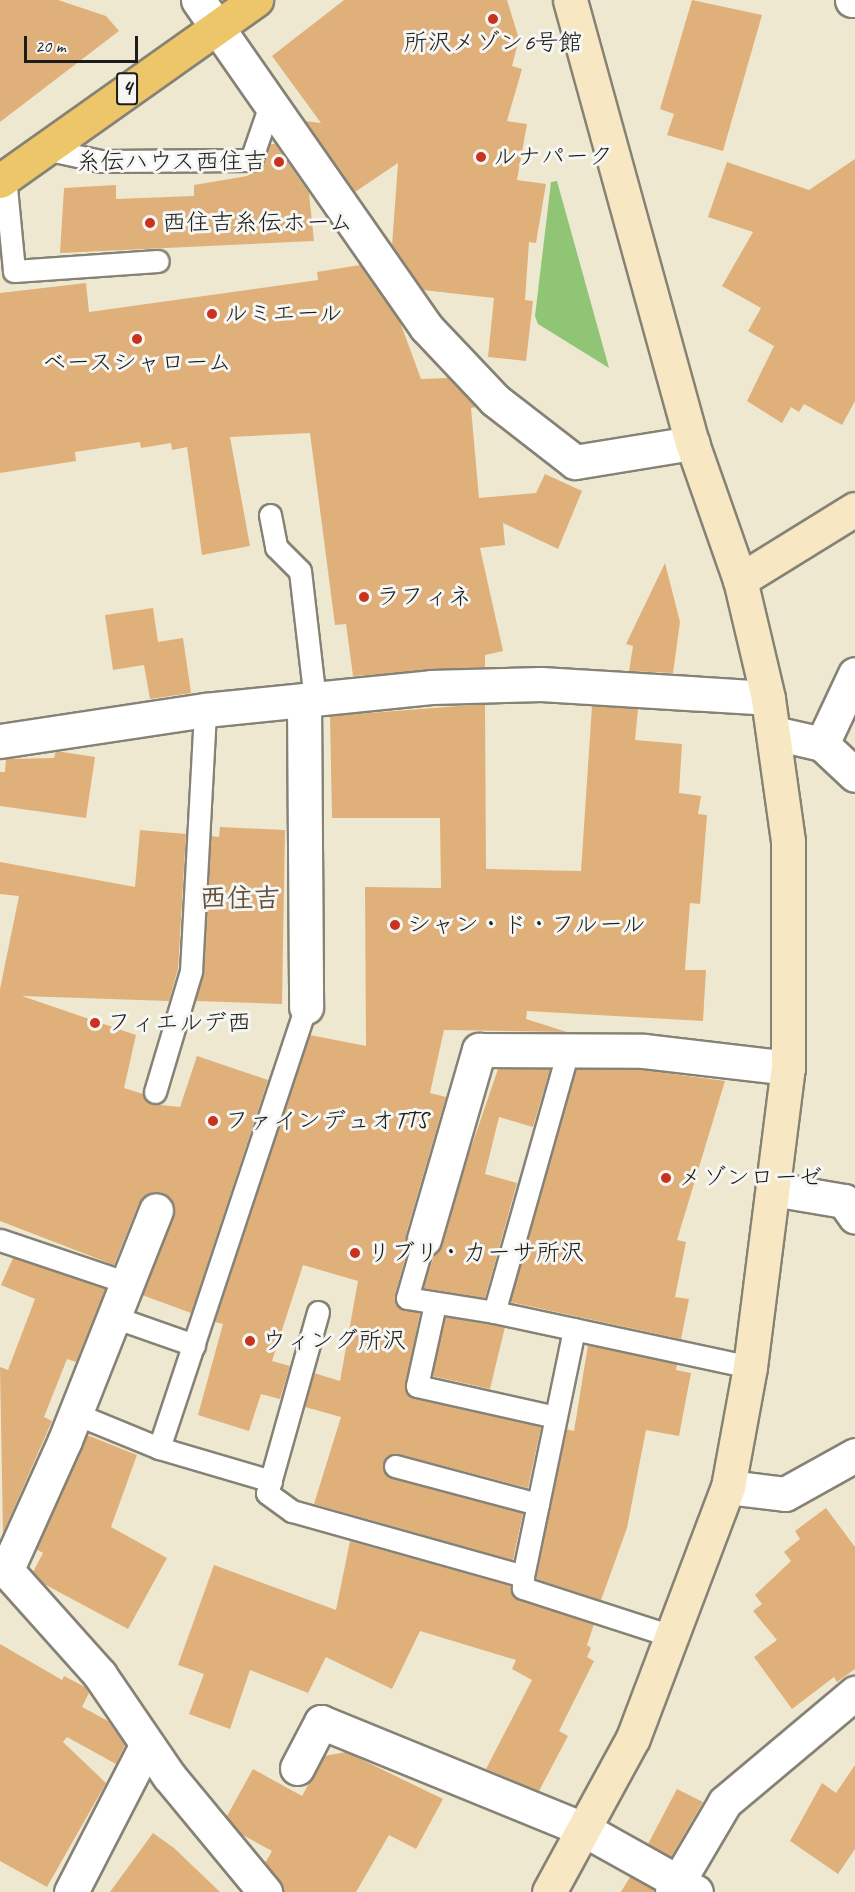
<!DOCTYPE html>
<meta charset="utf-8">
<style>
body{margin:0}
#map{position:relative;width:855px;height:1892px;overflow:hidden;background:#efe8d1;font-family:Caveat,"Klee One",sans-serif}
div>[style]{position:absolute}
[style*='--x']{left:calc(var(--x)*1px);top:calc(var(--y)*1px);width:calc(var(--w)*1px);rotate:calc(var(--a)*1deg)}
.green>*{inset:0;background:#91c576}
.building>*{inset:0;background:#e0b07b}
.roads{filter:drop-shadow(2px 0 #868276) drop-shadow(-2px 0 #868276) drop-shadow(0 2px #868276) drop-shadow(0 -2px #868276)}
.lane>*{height:21px;margin:-10.5px;padding:0 10.5px;transform-origin:10.5px;border-radius:10.5px;background:#fff}
.street>*{height:33px;margin:-16.5px;padding:0 16.5px;transform-origin:16.5px;border-radius:16.5px;background:#fff}
.secondary>*{height:33px;margin:-16.5px;padding:0 16.5px;transform-origin:16.5px;border-radius:16.5px;background:#f7e8c3}
.primary>*{height:33px;margin:-16.5px;padding:0 16.5px;transform-origin:16.5px;border-radius:16.5px;background:#ecc669}
.dots>*{width:16px;height:16px;translate:-50% -50%;box-sizing:border-box;border:3px solid #f6f6f2;border-radius:50%}
span{translate:-50% -50%;white-space:nowrap;text-align:center;line-height:1.15;-webkit-text-stroke:6px #f6f6f2;paint-order:stroke}
.shield-label span{padding:2px 4px;background:#f6f6f2;border:2px solid;border-radius:4px;-webkit-text-stroke-width:0}
.shield-label{font-size:22px;color:#1c1c1c;font-weight:700}
.poi-label{font-size:24px;color:#1c1c1c}
.left{translate:0 -50%;text-align:left}
.right{translate:-100% -50%;text-align:right}
.quarter-label{font-size:27px;color:#61503d;font-weight:700}
.scale{position:absolute;left:24px;top:36px;width:114px;height:27px;box-sizing:border-box;border:3px solid #1c1c1c;border-top:0;padding-left:8px;font-size:18px;line-height:21px;white-space:nowrap;color:#1c1c1c;-webkit-text-stroke:4px #f6f6f2;paint-order:stroke}
</style>
<div id="map">
<div class="green">
<div style="clip-path:polygon(557px 181px,609px 368px,538px 324px,535px 316px,551px 182px)"></div>
</div>
<div class="building">
<div style="clip-path:polygon(0 0,58px 0,106px 16px,119px 31px,0 122px)"></div>
<div style="clip-path:polygon(344px 0,507px 0,519px 39px,512px 66px,522px 69px,507px 121px,527px 124px,517px 180px,546px 184px,536px 243px,529px 242px,525px 300px,533px 301px,526px 361px,488px 357px,494px 298px,423px 290px,392px 246px,398px 163px,355px 192px,305px 121px,321px 123px,272px 56px)"></div>
<div style="clip-path:polygon(692px 0,762px 15px,723px 151px,667px 135px,674px 114px,660px 109px)"></div>
<div style="clip-path:polygon(270px 144px,275px 144px,309px 193px,314px 241px,60px 253px,64px 188px,116px 185px,116px 199px,194px 196px,194px 185px,247px 176px,262px 168px)"></div>
<div style="clip-path:polygon(855px 159px,855px 401px,842px 425px,804px 404px,799px 412px,791px 407px,782px 423px,747px 401px,774px 346px,748px 331px,761px 308px,722px 286px,753px 232px,708px 217px,727px 162px,809px 190px)"></div>
<div style="clip-path:polygon(360px 265px,400px 322px,421px 379px,448px 378px,476px 407px,471px 408px,479px 498px,536px 493px,545px 474px,582px 491px,558px 549px,503px 523px,505px 545px,480px 548px,503px 651px,485px 655px,485px 667px,353px 676px,346px 624px,335px 625px,310px 433px,230px 437px,250px 546px,202px 555px,187px 447px,172px 450px,171px 443px,141px 448px,140px 442px,75px 452px,76px 461px,0 473px,0 293px,86px 283px,89px 312px,318px 280px,317px 272px)"></div>
<div style="clip-path:polygon(665px 563px,680px 622px,673px 673px,629px 671px,633px 646px,626px 644px)"></div>
<div style="clip-path:polygon(153px 608px,158px 642px,183px 638px,191px 693px,150px 699px,144px 665px,113px 670px,105px 615px)"></div>
<div style="clip-path:polygon(485px 704px,486px 869px,581px 871px,592px 706px,638px 709px,635px 740px,682px 744px,679px 793px,701px 796px,698px 814px,707px 815px,700px 904px,690px 903px,685px 970px,706px 970px,703px 1021px,527px 1011px,526px 1019px,567px 1032px,444px 1030px,430px 1093px,446px 1097px,406px 1234px,408px 1248px,395px 1295px,399px 1308px,420px 1313px,405px 1389px,414px 1398px,541px 1427px,528px 1488px,398px 1454px,386px 1457px,383px 1469px,392px 1478px,523px 1513px,513px 1560px,314px 1504px,341px 1417px,305px 1407px,314px 1373px,340px 1381px,358px 1281px,303px 1265px,272px 1361px,290px 1366px,280px 1399px,261px 1394px,249px 1431px,198px 1415px,223px 1324px,215px 1322px,310px 1035px,366px 1046px,365px 887px,441px 888px,440px 818px,332px 818px,330px 716px)"></div>
<div style="clip-path:polygon(56px 751px,95px 757px,86px 818px,0 806px,0 772px,5px 772px,6px 759px,54px 758px)"></div>
<div style="clip-path:polygon(220px 827px,285px 830px,282px 1004px,195px 1001px,204px 972px,211px 836px,219px 837px)"></div>
<div style="clip-path:polygon(140px 830px,186px 834px,178px 969px,169px 1001px,22px 996px,136px 1035px,124px 1088px,143px 1094px,151px 1104px,180px 1107px,197px 1056px,268px 1080px,191px 1313px,142px 1295px,174px 1216px,171px 1199px,163px 1193px,153px 1192px,139px 1203px,114px 1265px,0 1221px,0 989px,19px 896px,0 894px,0 862px,135px 887px)"></div>
<div style="clip-path:polygon(498px 1069px,550px 1069px,533px 1127px,499px 1117px,485px 1174px,517px 1183px,485px 1298px,423px 1288px)"></div>
<div style="clip-path:polygon(576px 1069px,643px 1070px,725px 1081px,677px 1240px,686px 1242px,675px 1297px,689px 1299px,681px 1339px,510px 1302px)"></div>
<div style="clip-path:polygon(13px 1258px,105px 1289px,76px 1362px,67px 1359px,44px 1417px,52px 1421px,3px 1533px,0 1367px,8px 1370px,35px 1299px,1px 1285px)"></div>
<div style="clip-path:polygon(445px 1317px,505px 1327px,490px 1389px,432px 1376px)"></div>
<div style="clip-path:polygon(588px 1345px,677px 1364px,676px 1370px,691px 1373px,679px 1436px,646px 1430px,627px 1528px,601px 1600px,536px 1579px,566px 1429px,574px 1431px)"></div>
<div style="clip-path:polygon(87px 1435px,137px 1455px,111px 1527px,167px 1558px,128px 1629px,44px 1584px,33px 1572px,43px 1553px,36px 1549px)"></div>
<div style="clip-path:polygon(826px 1508px,855px 1547px,855px 1669px,837px 1682px,834px 1677px,792px 1709px,754px 1657px,777px 1640px,753px 1611px,762px 1604px,755px 1595px,791px 1561px,784px 1552px,800px 1539px,795px 1531px)"></div>
<div style="clip-path:polygon(350px 1541px,510px 1586px,519px 1600px,594px 1624px,587px 1645px,591px 1648px,587px 1657px,594px 1661px,559px 1731px,568px 1736px,539px 1791px,486px 1769px,532px 1680px,512px 1669px,516px 1660px,420px 1631px,392px 1689px,326px 1657px,308px 1693px,250px 1670px,230px 1729px,189px 1714px,204px 1674px,178px 1665px,214px 1565px,336px 1610px)"></div>
<div style="clip-path:polygon(0 1644px,62px 1680px,64px 1676px,85px 1687px,89px 1693px,82px 1707px,108px 1721px,125px 1745px,116px 1764px,67px 1737px,63px 1742px,106px 1783px,47px 1887px,0 1861px)"></div>
<div style="clip-path:polygon(346px 1752px,443px 1799px,416px 1849px,389px 1835px,356px 1892px,283px 1892px,265px 1863px,272px 1851px,241px 1834px,227px 1816px,253px 1769px,302px 1796px,324px 1756px)"></div>
<div style="clip-path:polygon(855px 1765px,855px 1849px,838px 1874px,790px 1841px,822px 1783px,836px 1793px)"></div>
<div style="clip-path:polygon(677px 1789px,703px 1802px,671px 1857px,648px 1844px)"></div>
<div style="clip-path:polygon(153px 1833px,174px 1848px,220px 1892px,110px 1892px)"></div>
<div style="clip-path:polygon(630px 1877px,654px 1890px,653px 1892px,621px 1892px)"></div>
</div>
<div class="roads">
<div class="lane">
<div style="--x:45;--y:149;--w:57;--a:12.1"></div>
<div style="--x:101;--y:161;--w:150;--a:-0.4"></div>
<div style="--x:251;--y:160;--w:61;--a:-71"></div>
<div style="--x:5;--y:177;--w:94;--a:84.5"></div>
<div style="--x:14;--y:271;--w:144;--a:-4"></div>
<div style="--x:270;--y:515;--w:33;--a:79"></div>
<div style="--x:276;--y:547;--w:34;--a:45"></div>
<div style="--x:300;--y:571;--w:130;--a:83.4"></div>
<div style="--x:568;--y:1051;--w:271;--a:105.8"></div>
<div style="--x:494;--y:1312;--w:262;--a:12.1"></div>
<div style="--x:155;--y:1092;--w:126;--a:-73.4"></div>
<div style="--x:191;--y:971;--w:261;--a:-86.9"></div>
<div style="--x:424;--y:1239;--w:61;--a:106.1"></div>
<div style="--x:407;--y:1298;--w:88;--a:9.1"></div>
<div style="--x:0;--y:1240;--w:135;--a:18.6"></div>
<div style="--x:435;--y:1304;--w:84;--a:102.4"></div>
<div style="--x:417;--y:1386;--w:142;--a:12.6"></div>
<div style="--x:318;--y:1312;--w:188;--a:105.7"></div>
<div style="--x:267;--y:1493;--w:31;--a:36"></div>
<div style="--x:292;--y:1511;--w:240;--a:15.7"></div>
<div style="--x:523;--y:1576;--w:12;--a:90"></div>
<div style="--x:523;--y:1588;--w:160;--a:17.9"></div>
<div style="--x:114;--y:1317;--w:85;--a:19.3"></div>
<div style="--x:76;--y:1414;--w:90;--a:22.3"></div>
<div style="--x:159;--y:1448;--w:117;--a:16.4"></div>
<div style="--x:159;--y:1448;--w:465;--a:-71.6"></div>
<div style="--x:395;--y:1466;--w:148;--a:14.9"></div>
<div style="--x:523;--y:1576;--w:252;--a:-78.3"></div>
</div>
<div class="street">
<div style="--x:198;--y:0;--w:399;--a:55.1"></div>
<div style="--x:426;--y:327;--w:100;--a:46.6"></div>
<div style="--x:495;--y:400;--w:101;--a:37.8"></div>
<div style="--x:575;--y:462;--w:119;--a:-9.2"></div>
<div style="--x:852;--y:0;--w:3;--a:0"></div>
<div style="--x:304;--y:701;--w:306;--a:89.6"></div>
<div style="--x:774;--y:733;--w:49;--a:12.9"></div>
<div style="--x:822;--y:744;--w:45;--a:43.2"></div>
<div style="--x:0;--y:741;--w:207;--a:-8.6"></div>
<div style="--x:205;--y:710;--w:227;--a:-5.8"></div>
<div style="--x:431;--y:687;--w:110;--a:-1.6"></div>
<div style="--x:541;--y:684;--w:227;--a:3.5"></div>
<div style="--x:822;--y:744;--w:77;--a:-64.8"></div>
<div style="--x:773;--y:1189;--w:72;--a:9.6"></div>
<div style="--x:844;--y:1201;--w:19;--a:55"></div>
<div style="--x:424;--y:1239;--w:197;--a:-73.8"></div>
<div style="--x:479;--y:1050;--w:165;--a:0.3"></div>
<div style="--x:644;--y:1051;--w:145;--a:6.7"></div>
<div style="--x:728;--y:1487;--w:57;--a:7"></div>
<div style="--x:785;--y:1494;--w:80;--a:-29.1"></div>
<div style="--x:0;--y:1563;--w:150;--a:48.2"></div>
<div style="--x:100;--y:1675;--w:122;--a:55.7"></div>
<div style="--x:169;--y:1776;--w:151;--a:50.4"></div>
<div style="--x:7;--y:1569;--w:141;--a:-65.8"></div>
<div style="--x:65;--y:1440;--w:247;--a:-68.4"></div>
<div style="--x:297;--y:1768;--w:52;--a:-62.4"></div>
<div style="--x:321;--y:1722;--w:285;--a:22.2"></div>
<div style="--x:585;--y:1830;--w:127;--a:29.2"></div>
<div style="--x:71;--y:1892;--w:166;--a:-62.8"></div>
<div style="--x:672;--y:1892;--w:104;--a:-59.5"></div>
<div style="--x:725;--y:1802;--w:170;--a:-40"></div>
</div>
<div class="secondary">
<div style="--x:740;--y:580;--w:135;--a:-31.7"></div>
<div style="--x:549;--y:1892;--w:175;--a:-61.4"></div>
<div style="--x:633;--y:1738;--w:268;--a:-69.3"></div>
<div style="--x:728;--y:1487;--w:122;--a:-79.6"></div>
<div style="--x:750;--y:1367;--w:301;--a:-82.8"></div>
<div style="--x:788;--y:1068;--w:227;--a:-90"></div>
<div style="--x:788;--y:841;--w:144;--a:-98"></div>
<div style="--x:768;--y:698;--w:121;--a:-103.3"></div>
<div style="--x:740;--y:580;--w:145;--a:-109.3"></div>
<div style="--x:692;--y:443;--w:459;--a:-105.4"></div>
</div>
<div class="primary">
<div style="--x:0;--y:181;--w:314;--a:-35.3"></div>
</div>
</div>
<div class="dots">
<div style="left:493px;top:19px;background:#c8321e"></div>
<div style="left:481px;top:157px;background:#c8321e"></div>
<div style="left:279px;top:162px;background:#c8321e"></div>
<div style="left:150px;top:223px;background:#c8321e"></div>
<div style="left:212px;top:314px;background:#c8321e"></div>
<div style="left:137px;top:339px;background:#c8321e"></div>
<div style="left:364px;top:597px;background:#c8321e"></div>
<div style="left:395px;top:925px;background:#c8321e"></div>
<div style="left:95px;top:1023px;background:#c8321e"></div>
<div style="left:213px;top:1121px;background:#c8321e"></div>
<div style="left:666px;top:1178px;background:#c8321e"></div>
<div style="left:355px;top:1253px;background:#c8321e"></div>
<div style="left:250px;top:1341px;background:#c8321e"></div>
</div>
<div class="shield-label">
<span style="left:127px;top:89px">4</span>
</div>
<div class="poi-label">
<span style="left:493px;top:43px">所沢メゾン6号館</span>
<span class="left" style="left:493px;top:157px">ルナパーク</span>
<span class="right" style="left:267px;top:162px">糸伝ハウス西住吉</span>
<span class="left" style="left:162px;top:223px">西住吉糸伝ホーム</span>
<span class="left" style="left:224px;top:314px">ルミエール</span>
<span style="left:137px;top:363px">ベースシャローム</span>
<span class="left" style="left:376px;top:597px">ラフィネ</span>
<span class="left" style="left:407px;top:925px">シャン・ド・フルール</span>
<span class="left" style="left:107px;top:1023px">フィエルデ西</span>
<span class="left" style="left:225px;top:1121px">ファインデュオTTS</span>
<span class="left" style="left:678px;top:1178px">メゾンローゼ</span>
<span class="left" style="left:367px;top:1253px">リブリ・カーサ所沢</span>
<span class="left" style="left:262px;top:1341px">ウィング所沢</span>
</div>
<div class="quarter-label">
<span style="left:240px;top:899px">西住吉</span>
</div>
<div class="scale">20 m</div>
</div>
